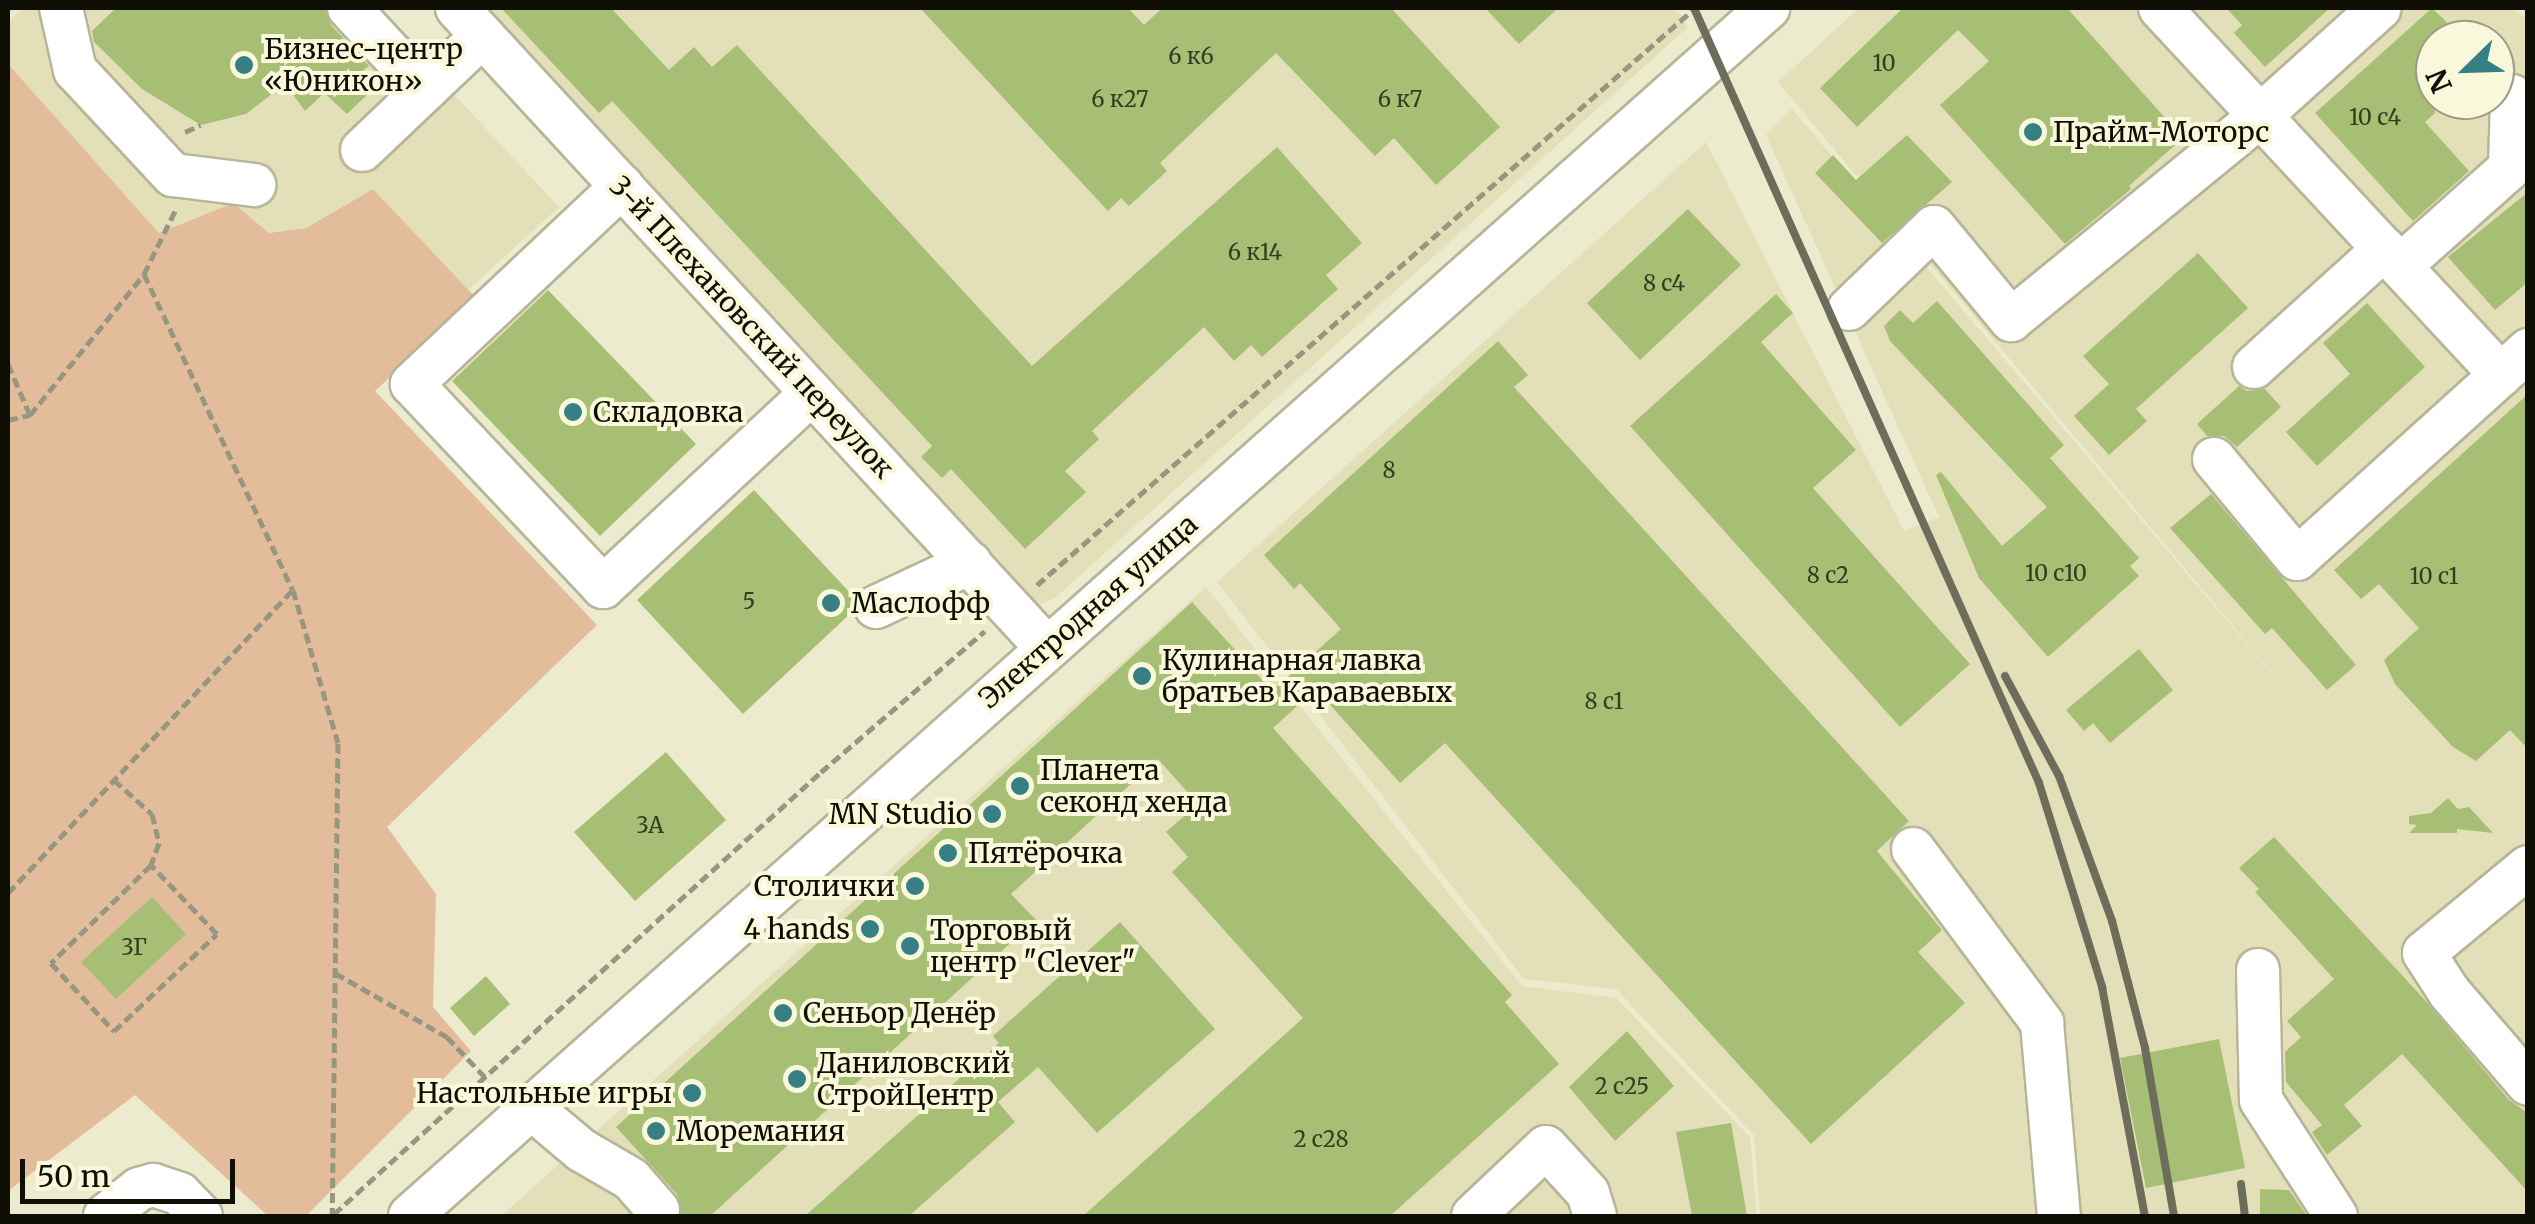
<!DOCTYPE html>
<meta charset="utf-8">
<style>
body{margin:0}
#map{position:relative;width:2535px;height:1224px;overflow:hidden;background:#edebcd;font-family:Merriweather,serif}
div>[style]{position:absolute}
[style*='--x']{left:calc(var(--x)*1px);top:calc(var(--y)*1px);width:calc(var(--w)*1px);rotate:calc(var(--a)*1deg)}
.built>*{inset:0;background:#e2dfb9}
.green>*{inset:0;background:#e3bd9b}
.building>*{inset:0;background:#a7bf75}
.path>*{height:5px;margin-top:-2.5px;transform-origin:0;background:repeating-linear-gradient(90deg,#979680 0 10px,transparent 0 15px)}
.roads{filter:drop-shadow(2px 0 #b7b598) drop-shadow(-2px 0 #b7b598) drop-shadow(0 2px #b7b598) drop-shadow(0 -2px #b7b598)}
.minor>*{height:42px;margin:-21px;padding:0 21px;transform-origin:21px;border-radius:21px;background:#fff}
.rail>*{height:8px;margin:-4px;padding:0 4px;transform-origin:4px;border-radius:4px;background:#6e6c5a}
.dots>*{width:28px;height:28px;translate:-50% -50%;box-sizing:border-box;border:5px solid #faf8da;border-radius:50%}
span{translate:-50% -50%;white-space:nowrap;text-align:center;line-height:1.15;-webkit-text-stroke:8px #faf8da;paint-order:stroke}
.number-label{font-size:22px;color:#363b21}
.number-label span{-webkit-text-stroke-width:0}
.poi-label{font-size:28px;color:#100f05}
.left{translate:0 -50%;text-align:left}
.right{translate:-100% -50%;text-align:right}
.street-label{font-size:28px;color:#100f05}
.frame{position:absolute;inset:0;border:10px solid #100f05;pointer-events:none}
.north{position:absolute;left:2415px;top:20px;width:100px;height:100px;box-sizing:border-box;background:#faf8da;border:2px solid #9c9b85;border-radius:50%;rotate:247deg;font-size:28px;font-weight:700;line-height:40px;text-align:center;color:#100f05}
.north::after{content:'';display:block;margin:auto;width:35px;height:45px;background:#367f84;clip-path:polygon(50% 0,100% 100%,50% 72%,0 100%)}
.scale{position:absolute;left:20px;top:1159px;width:215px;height:45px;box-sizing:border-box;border:5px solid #100f05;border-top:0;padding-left:12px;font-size:30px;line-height:35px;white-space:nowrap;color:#100f05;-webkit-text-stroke:8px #faf8da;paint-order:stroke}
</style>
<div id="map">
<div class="built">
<div style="clip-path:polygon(22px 8px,373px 8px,559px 207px,468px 290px,373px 189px,306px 228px,269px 233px,233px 203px,159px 233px,8px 64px,8px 22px)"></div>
<div style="clip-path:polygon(478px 8px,1677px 8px,1687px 28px,1055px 598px,1039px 604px,1032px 602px)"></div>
<div style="clip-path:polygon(evenodd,1859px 8px,2514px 8px,2528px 21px,2527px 1216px,1760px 1216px,1754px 1135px,1616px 989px,1524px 979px,1217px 582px,1706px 142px,1904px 531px,1939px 517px,1766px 135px,1792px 109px,2325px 736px,1778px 82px,1859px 8px,2435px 40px,2495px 40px,2495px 100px,2435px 100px,2435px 40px)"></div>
<div style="clip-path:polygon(1206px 587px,1522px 986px,1616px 998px,1750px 1137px,1757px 1216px,501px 1216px)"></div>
</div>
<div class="green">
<div style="clip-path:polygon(8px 64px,159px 233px,233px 203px,269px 233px,306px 228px,373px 189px,476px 298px,375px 391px,597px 625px,387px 827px,436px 894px,433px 1007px,471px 1051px,306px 1216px,268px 1216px,135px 1095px,8px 1191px)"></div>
</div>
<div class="building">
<div style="clip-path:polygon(116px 8px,325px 8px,331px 25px,369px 66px,360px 73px,371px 91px,347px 114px,324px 93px,305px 111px,285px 84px,246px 114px,201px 125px,142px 89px,94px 42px,92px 31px)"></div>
<div style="clip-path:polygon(501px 8px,611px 8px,669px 70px,694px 47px,712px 67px,737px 45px,1032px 366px,1277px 147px,1362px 243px,1326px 275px,1338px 289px,1262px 357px,1251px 345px,1234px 361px,1204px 327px,1092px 431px,1099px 439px,1065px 471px,1086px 492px,1025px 549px,951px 469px,942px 478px,921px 457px,932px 446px,612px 101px,599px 113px)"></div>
<div style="clip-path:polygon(920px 8px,1128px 8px,1144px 25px,1162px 8px,1391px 8px,1500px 127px,1436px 185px,1394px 138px,1375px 156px,1276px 53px,1160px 163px,1167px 171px,1129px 206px,1121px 198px,1108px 211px)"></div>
<div style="clip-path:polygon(1485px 8px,1558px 8px,1519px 44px)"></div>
<div style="clip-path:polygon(1903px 8px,2067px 8px,2183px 138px,2129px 186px,2131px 189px,2065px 244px,1940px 105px,1989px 61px,1958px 30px,1857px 127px,1820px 88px)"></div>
<div style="clip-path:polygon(2226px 8px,2330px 8px,2265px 67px,2234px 33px,2242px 25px)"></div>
<div style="clip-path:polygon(2432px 8px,2465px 40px,2435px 40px,2435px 113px,2425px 122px,2469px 171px,2413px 221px,2315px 113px)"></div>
<div style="clip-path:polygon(1907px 135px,1952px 182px,1882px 243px,1815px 173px,1833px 155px,1856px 180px)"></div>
<div style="clip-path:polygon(2528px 192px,2528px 282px,2495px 310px,2448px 257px)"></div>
<div style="clip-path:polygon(1688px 209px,1741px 265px,1640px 360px,1587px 303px)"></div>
<div style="clip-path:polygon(2198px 253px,2248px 308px,2136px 409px,2147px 421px,2109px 455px,2074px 416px,2109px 384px,2083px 356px)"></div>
<div style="clip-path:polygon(548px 290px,696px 444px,600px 536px,452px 381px)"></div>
<div style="clip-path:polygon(1776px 294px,1793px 313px,1761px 342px,1856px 450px,1813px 488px,1970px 664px,1900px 727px,1630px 426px)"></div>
<div style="clip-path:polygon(1937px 301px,2064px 445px,2050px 458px,2139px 558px,2130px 566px,2139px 576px,2048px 657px,1979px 578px,1936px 475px,1941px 472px,2002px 546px,2047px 507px,1890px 341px,1884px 326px,1900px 310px,1913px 323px)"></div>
<div style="clip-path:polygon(2367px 303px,2425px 367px,2317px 466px,2286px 432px,2350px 374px,2323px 343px)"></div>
<div style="clip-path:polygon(1498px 341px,1528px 375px,1514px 387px,1909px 821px,1877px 851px,1942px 930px,1918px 952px,1965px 1003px,1811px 1144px,1445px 743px,1400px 783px,1316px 689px,1273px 728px,1512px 995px,1505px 1002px,1559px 1064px,1390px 1216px,1083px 1216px,1303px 1018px,1172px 872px,1188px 857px,1166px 832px,1198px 804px,1158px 759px,1011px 894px,1036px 920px,710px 1216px,682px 1216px,677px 1194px,616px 1127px,1192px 602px,1272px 691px,1341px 629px,1300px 583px,1294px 589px,1264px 555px)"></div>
<div style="clip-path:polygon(2239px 386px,2247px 391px,2265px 389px,2281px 407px,2237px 447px,2224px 436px,2207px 436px,2197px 424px)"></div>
<div style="clip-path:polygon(2528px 394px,2528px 749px,2510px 730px,2476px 761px,2453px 747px,2395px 684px,2384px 660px,2419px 628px,2379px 584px,2361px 599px,2334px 570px)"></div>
<div style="clip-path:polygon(754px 490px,854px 597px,852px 612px,743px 714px,637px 600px)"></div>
<div style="clip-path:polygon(2211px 494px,2356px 665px,2327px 690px,2272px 628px,2265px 634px,2170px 528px)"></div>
<div style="clip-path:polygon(2139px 649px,2173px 690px,2110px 743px,2093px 723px,2084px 731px,2066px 710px)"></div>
<div style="clip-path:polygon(666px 752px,726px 820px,635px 901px,574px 832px)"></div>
<div style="clip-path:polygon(2448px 798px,2458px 809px,2469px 807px,2493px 833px,2457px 829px,2457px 833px,2409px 833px,2417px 825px,2409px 824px,2409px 816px,2431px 813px)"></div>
<div style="clip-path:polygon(2274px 837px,2424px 999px,2509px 1100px,2528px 1113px,2528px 1192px,2402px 1054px,2344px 1105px,2362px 1126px,2327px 1155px,2323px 1149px,2312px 1132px,2322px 1125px,2286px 1082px,2285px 1052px,2301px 1037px,2287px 1021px,2334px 979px,2255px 892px,2259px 889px,2239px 868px)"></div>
<div style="clip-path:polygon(152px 897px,186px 934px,116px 999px,81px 962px)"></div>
<div style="clip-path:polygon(1120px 922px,1215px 1029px,1097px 1133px,1038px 1067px,998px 1102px,1015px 1122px,909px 1216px,805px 1216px,999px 1043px,993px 1036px)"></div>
<div style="clip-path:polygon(486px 976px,510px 1004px,474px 1036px,450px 1008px)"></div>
<div style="clip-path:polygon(1627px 1031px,1674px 1086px,1615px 1141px,1569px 1087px)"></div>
<div style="clip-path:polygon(2219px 1039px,2245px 1168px,2146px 1188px,2120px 1058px)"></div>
<div style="clip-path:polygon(1731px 1123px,1747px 1216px,1692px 1216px,1676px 1132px)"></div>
<div style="clip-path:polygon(2260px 1189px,2289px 1190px,2307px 1216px,2260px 1216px)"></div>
</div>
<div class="path">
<div style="--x:185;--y:132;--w:17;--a:-24"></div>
<div style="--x:144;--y:274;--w:349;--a:64.8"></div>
<div style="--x:293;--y:590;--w:159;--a:73.6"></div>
<div style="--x:338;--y:743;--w:473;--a:90.7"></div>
<div style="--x:8;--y:364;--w:56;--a:66.7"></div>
<div style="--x:8;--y:420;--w:23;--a:-13"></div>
<div style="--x:30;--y:415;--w:181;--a:-51"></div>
<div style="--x:144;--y:274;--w:72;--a:-63.8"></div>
<div style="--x:1037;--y:585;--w:875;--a:-41.25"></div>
<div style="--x:114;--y:780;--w:51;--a:41.8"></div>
<div style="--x:152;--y:814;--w:30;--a:76"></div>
<div style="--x:159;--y:843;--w:23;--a:110"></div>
<div style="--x:151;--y:865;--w:140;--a:135.6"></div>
<div style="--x:51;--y:963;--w:93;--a:47.2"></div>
<div style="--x:114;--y:1031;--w:141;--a:-43.3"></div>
<div style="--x:217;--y:934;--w:95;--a:-133.7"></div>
<div style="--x:8;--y:893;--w:416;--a:-46.8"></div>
<div style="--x:335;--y:973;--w:129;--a:29.7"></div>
<div style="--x:447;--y:1037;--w:55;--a:46.5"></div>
<div style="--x:334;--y:1214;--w:658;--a:-42.23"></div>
<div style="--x:821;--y:772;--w:216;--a:-40.7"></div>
</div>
<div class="roads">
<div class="minor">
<div style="--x:61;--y:8;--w:64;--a:77.3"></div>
<div style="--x:75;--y:70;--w:144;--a:47"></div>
<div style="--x:173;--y:175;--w:82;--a:7"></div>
<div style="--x:349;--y:8;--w:112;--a:47.2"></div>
<div style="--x:457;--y:8;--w:869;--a:47.33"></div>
<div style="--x:2160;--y:8;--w:501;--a:47.1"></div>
<div style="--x:362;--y:150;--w:166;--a:-43.5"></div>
<div style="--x:622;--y:186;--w:289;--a:136.7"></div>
<div style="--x:412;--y:384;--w:279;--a:46.7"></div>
<div style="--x:603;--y:587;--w:285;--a:-42.9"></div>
<div style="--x:2400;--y:266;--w:147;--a:-41.7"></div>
<div style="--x:2510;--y:168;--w:72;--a:-88.4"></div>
<div style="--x:1849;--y:309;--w:118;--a:-44"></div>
<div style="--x:1934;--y:227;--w:121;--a:50.4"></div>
<div style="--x:2011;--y:320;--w:322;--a:-39.3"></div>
<div style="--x:2260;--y:116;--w:161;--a:-42"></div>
<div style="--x:2254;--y:367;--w:176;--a:-42.2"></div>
<div style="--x:2214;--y:459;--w:130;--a:50.3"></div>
<div style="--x:2297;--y:559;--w:312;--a:-42.1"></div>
<div style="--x:876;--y:607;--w:104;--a:-25.1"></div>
<div style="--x:1913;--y:849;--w:217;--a:53.4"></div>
<div style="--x:2042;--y:1023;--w:194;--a:85"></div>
<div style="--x:2528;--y:867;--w:135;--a:140.4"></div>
<div style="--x:2424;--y:953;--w:46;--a:57.3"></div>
<div style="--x:2449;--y:992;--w:121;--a:49.3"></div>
<div style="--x:2258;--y:970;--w:130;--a:88.7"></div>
<div style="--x:2261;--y:1100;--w:138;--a:57.1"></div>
<div style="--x:530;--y:1107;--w:67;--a:40.1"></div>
<div style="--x:581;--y:1150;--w:58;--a:30.1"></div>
<div style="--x:631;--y:1179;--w:41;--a:48.9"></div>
<div style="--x:105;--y:1216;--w:43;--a:-38.5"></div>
<div style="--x:139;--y:1189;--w:15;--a:-16"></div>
<div style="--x:153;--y:1185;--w:28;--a:18"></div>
<div style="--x:180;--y:1194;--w:30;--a:46"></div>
<div style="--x:410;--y:1216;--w:1818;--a:-41.65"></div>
<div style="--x:1473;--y:1216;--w:100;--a:-43.4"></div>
<div style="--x:1546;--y:1147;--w:62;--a:47.6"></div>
<div style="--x:1588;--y:1193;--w:24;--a:73"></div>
</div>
</div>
<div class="rail">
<div style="--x:1694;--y:8;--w:848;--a:66"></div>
<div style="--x:2039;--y:783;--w:214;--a:72.8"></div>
<div style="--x:2102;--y:987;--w:233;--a:79.4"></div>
<div style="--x:2005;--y:676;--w:114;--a:61.6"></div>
<div style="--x:2059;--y:776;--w:154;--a:69.9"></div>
<div style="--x:2112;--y:921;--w:131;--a:75.4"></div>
<div style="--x:2145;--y:1048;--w:170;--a:80.2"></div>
<div style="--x:2241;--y:1184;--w:32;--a:83"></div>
</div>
<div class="dots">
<div style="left:244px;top:65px;background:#367f84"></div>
<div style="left:2033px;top:132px;background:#367f84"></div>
<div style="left:573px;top:412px;background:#367f84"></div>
<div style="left:831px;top:603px;background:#367f84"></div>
<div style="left:1142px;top:676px;background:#367f84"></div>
<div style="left:1020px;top:786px;background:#367f84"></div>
<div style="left:992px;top:814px;background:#367f84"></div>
<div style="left:948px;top:853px;background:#367f84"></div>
<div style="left:915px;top:886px;background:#367f84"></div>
<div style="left:870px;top:929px;background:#367f84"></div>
<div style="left:910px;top:946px;background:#367f84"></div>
<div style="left:783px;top:1013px;background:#367f84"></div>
<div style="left:797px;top:1079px;background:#367f84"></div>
<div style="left:692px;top:1093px;background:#367f84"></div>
<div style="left:656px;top:1131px;background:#367f84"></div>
</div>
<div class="number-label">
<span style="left:1191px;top:57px">6 к6</span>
<span style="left:1884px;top:64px">10</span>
<span style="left:1120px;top:100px">6 к27</span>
<span style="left:1400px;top:100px">6 к7</span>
<span style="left:2375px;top:118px">10 с4</span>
<span style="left:1255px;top:253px">6 к14</span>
<span style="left:1664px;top:284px">8 с4</span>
<span style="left:1389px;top:471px">8</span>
<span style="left:2056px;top:574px">10 с10</span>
<span style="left:1828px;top:576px">8 с2</span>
<span style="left:2434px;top:577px">10 c1</span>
<span style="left:749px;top:602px">5</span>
<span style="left:1604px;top:702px">8 с1</span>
<span style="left:650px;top:826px">3А</span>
<span style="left:134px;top:948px">3Г</span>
<span style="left:1622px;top:1087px">2 с25</span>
<span style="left:1321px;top:1140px">2 с28</span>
</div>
<div class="poi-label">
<span class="left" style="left:264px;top:65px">Бизнес-центр<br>«Юникон»</span>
<span class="left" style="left:2053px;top:132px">Прайм-Моторс</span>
<span class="left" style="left:593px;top:412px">Складовка</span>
<span class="left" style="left:851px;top:603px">Маслофф</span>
<span class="left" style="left:1162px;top:676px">Кулинарная лавка<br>братьев Караваевых</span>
<span class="left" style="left:1040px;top:786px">Планета<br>секонд хенда</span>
<span class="right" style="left:972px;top:814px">MN Studio</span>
<span class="left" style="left:968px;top:853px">Пятёрочка</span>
<span class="right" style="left:895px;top:886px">Столички</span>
<span class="right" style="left:850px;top:929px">4 hands</span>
<span class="left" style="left:930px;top:946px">Торговый<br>центр "Clever"</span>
<span class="left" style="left:803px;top:1013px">Сеньор Денёр</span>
<span class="left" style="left:817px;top:1079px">Даниловский<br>СтройЦентр</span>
<span class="right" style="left:672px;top:1093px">Настольные игры</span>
<span class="left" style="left:676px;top:1131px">Моремания</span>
</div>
<div class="street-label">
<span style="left:752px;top:327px;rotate:47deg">3-й Плехановский переулок</span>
<span style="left:1088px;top:611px;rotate:-41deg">Электродная улица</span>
</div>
<div class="frame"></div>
<div class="north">N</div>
<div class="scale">50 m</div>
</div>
